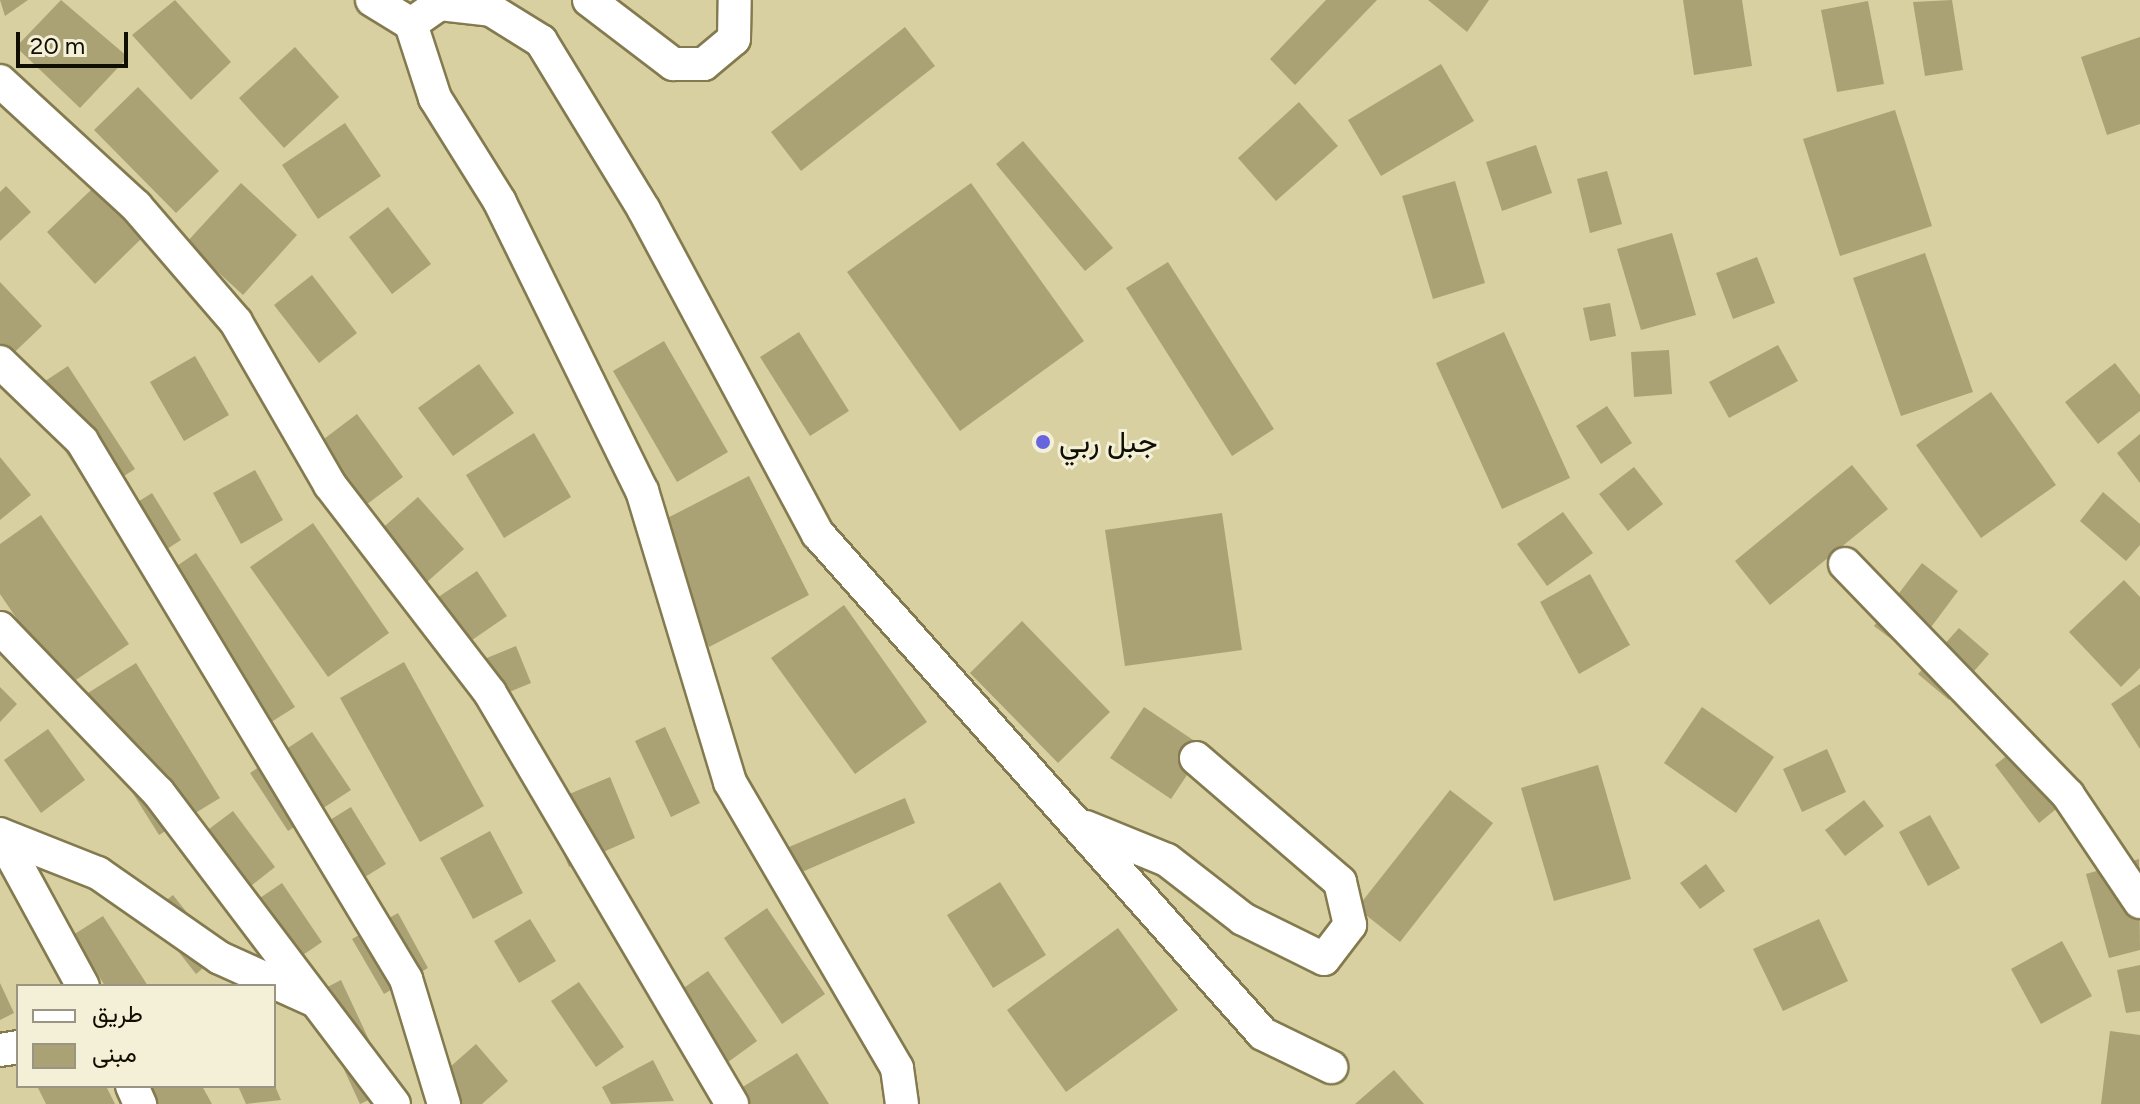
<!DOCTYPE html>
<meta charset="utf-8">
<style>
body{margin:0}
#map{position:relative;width:2140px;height:1104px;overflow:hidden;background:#d8d0a1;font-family:Figtree,Vazirmatn,sans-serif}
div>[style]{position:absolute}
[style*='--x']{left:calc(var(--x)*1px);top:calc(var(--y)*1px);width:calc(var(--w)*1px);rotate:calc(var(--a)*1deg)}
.building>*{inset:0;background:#aaa274}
.roads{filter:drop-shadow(2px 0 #837b4f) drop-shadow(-2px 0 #837b4f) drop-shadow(0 2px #837b4f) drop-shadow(0 -2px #837b4f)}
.minor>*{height:32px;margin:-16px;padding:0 16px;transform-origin:16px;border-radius:16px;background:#fff}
.dots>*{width:22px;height:22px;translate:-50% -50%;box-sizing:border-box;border:4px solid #f4f0d8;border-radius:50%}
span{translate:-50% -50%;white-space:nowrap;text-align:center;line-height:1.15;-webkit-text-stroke:6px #f4f0d8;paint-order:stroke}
.poi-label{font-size:30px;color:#100d01}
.left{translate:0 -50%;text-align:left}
.legend{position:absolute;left:16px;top:984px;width:260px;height:104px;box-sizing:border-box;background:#f4f0d8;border:2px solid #999582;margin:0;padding:10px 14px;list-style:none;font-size:24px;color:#100d01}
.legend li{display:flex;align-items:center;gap:16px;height:40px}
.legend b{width:40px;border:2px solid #999582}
.scale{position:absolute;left:16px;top:32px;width:112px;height:36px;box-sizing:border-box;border:4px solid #100d01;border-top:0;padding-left:10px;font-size:24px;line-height:28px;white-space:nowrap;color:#100d01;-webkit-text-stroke:6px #f4f0d8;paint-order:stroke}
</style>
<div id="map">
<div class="building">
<div style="clip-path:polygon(0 0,28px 0,5px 16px)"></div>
<div style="clip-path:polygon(61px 0,128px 57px,80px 108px,16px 47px)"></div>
<div style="clip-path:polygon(175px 0,231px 62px,191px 100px,132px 35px)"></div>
<div style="clip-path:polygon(1326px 0,1377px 0,1295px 85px,1270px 59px)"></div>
<div style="clip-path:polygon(1428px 0,1489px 0,1467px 32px)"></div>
<div style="clip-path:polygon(1683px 0,1742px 0,1752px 66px,1694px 75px)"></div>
<div style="clip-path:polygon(1952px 0,1963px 70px,1925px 76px,1913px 2px)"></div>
<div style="clip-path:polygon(1868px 1px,1884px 84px,1837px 92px,1821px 10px)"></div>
<div style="clip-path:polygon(905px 27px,935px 66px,801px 171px,771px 132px)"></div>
<div style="clip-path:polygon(2140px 37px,2140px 124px,2107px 135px,2081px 57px)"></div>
<div style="clip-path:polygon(295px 47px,339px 97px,284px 148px,239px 98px)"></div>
<div style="clip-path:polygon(1441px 64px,1474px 121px,1381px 176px,1348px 120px)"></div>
<div style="clip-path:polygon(138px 87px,219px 171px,176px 213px,94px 130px)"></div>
<div style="clip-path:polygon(1299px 102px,1338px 146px,1276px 201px,1238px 158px)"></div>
<div style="clip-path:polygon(1895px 110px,1932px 226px,1840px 256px,1803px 139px)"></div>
<div style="clip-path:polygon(345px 123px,381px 176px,318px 219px,282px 165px)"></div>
<div style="clip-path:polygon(1023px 141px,1113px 248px,1085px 271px,996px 164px)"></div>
<div style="clip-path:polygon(1536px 145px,1552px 193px,1502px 211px,1486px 162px)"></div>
<div style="clip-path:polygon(1607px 171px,1622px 224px,1590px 233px,1577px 179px)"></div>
<div style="clip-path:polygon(1455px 181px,1485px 283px,1433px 299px,1402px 196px)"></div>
<div style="clip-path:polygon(241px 183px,297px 235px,243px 295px,186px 243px)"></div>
<div style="clip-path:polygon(971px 183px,1084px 341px,960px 431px,847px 272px)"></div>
<div style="clip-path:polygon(6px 186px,31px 212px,0 241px,0 192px)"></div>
<div style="clip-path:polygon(93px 188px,142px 238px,95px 284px,47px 232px)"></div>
<div style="clip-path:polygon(388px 207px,431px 264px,392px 294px,349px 237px)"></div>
<div style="clip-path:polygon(1672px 233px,1696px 315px,1641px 330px,1617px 249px)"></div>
<div style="clip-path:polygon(1925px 253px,1973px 392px,1901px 416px,1853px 278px)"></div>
<div style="clip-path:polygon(1757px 257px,1775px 303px,1733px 319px,1716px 273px)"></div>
<div style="clip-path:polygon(1168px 262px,1274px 429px,1232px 456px,1126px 288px)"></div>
<div style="clip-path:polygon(312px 275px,357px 333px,319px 363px,274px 305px)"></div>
<div style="clip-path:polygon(0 282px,42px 326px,0 366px)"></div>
<div style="clip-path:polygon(1610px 303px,1616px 336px,1590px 341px,1583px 308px)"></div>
<div style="clip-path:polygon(799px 332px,849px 411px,810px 436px,760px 357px)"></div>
<div style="clip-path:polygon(1504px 332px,1570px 478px,1502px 509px,1436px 363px)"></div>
<div style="clip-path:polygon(664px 341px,728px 452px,677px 482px,613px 371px)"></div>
<div style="clip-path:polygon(1778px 345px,1798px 381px,1729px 418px,1709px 382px)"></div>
<div style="clip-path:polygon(1669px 350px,1672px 394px,1634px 397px,1631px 352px)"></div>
<div style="clip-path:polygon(195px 356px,229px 415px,184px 441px,150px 382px)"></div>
<div style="clip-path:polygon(2115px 363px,2140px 395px,2140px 411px,2098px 444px,2065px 402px)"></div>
<div style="clip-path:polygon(479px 364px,514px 413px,453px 456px,418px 408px)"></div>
<div style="clip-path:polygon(68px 366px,135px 469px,94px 495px,27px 393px)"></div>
<div style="clip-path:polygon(1991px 392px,2056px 485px,1981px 538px,1916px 445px)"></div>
<div style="clip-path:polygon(1607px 406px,1632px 443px,1601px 464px,1576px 426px)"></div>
<div style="clip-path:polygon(357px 414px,403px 477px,358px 511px,312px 448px)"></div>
<div style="clip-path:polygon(534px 433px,571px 497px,504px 538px,466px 475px)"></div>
<div style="clip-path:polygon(2140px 434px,2140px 483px,2117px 453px)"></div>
<div style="clip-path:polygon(0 457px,31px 495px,0 520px)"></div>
<div style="clip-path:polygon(1852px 465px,1888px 509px,1770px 605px,1735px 561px)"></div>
<div style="clip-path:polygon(1634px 467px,1663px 504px,1628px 531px,1599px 494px)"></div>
<div style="clip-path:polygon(255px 470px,283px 520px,241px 544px,213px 493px)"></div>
<div style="clip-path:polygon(749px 476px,809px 595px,709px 647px,648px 528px)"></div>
<div style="clip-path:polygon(2103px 492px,2140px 524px,2140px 545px,2126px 561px,2080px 521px)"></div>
<div style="clip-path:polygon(152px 493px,181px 540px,139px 567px,109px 520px)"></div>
<div style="clip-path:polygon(418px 497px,464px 549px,417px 591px,371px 538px)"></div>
<div style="clip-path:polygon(1563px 512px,1593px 553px,1547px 586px,1517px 544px)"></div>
<div style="clip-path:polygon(1222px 513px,1242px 650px,1125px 666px,1105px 530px)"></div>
<div style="clip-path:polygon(41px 515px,129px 644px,64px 688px,0 594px,0 544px)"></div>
<div style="clip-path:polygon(313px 523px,389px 633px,328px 677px,250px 567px)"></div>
<div style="clip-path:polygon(196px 553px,295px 707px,251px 735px,153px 582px)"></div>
<div style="clip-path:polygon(1922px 563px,1958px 591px,1911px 654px,1874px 626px)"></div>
<div style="clip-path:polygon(477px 571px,507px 616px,459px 649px,428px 604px)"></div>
<div style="clip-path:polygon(1590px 574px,1630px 645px,1579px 674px,1540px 602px)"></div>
<div style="clip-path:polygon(2124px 580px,2140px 597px,2140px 668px,2121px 687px,2069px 632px)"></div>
<div style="clip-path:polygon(844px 605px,927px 722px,855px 774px,771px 658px)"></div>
<div style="clip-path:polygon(1022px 621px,1110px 712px,1058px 763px,970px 673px)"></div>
<div style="clip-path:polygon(1959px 628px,1989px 654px,1949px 700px,1918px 674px)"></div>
<div style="clip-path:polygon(516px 646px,531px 683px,492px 699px,477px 662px)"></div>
<div style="clip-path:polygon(404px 662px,484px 806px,420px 842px,340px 698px)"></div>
<div style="clip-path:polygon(136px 663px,220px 798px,159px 835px,75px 701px)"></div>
<div style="clip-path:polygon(2140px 684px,2140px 749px,2111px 704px)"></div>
<div style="clip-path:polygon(0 687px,17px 704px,0 722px)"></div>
<div style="clip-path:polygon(1144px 707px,1205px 748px,1171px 799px,1110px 758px)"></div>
<div style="clip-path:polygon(1702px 707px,1774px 757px,1736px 813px,1664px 763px)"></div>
<div style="clip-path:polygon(665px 727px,700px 803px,671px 817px,635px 741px)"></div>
<div style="clip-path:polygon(48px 729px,85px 780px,41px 813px,4px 760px)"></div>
<div style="clip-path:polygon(312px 732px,351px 790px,288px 831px,250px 773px)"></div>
<div style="clip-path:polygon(2033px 735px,2077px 792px,2039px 823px,1995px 765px)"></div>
<div style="clip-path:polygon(1827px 749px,1846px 792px,1802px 812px,1783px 769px)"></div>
<div style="clip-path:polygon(1598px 765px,1631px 879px,1554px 901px,1521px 788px)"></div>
<div style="clip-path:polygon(610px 777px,635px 838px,569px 867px,543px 805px)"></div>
<div style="clip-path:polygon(1450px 790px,1493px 823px,1400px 942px,1357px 908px)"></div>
<div style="clip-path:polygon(905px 798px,915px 823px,788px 878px,777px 852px)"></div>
<div style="clip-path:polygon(1864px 800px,1884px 826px,1845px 856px,1825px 830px)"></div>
<div style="clip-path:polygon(351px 807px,386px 864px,339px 893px,304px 836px)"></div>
<div style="clip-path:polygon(233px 811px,275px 867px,224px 907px,181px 850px)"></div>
<div style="clip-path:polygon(1930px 815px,1960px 868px,1928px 886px,1899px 832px)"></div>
<div style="clip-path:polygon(490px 831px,523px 893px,473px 919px,440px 858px)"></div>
<div style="clip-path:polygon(2139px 859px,2140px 950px,2109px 958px,2086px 874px)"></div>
<div style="clip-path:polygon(1706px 864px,1725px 891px,1700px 909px,1680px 883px)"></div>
<div style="clip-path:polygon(1000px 882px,1046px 955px,993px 988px,947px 915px)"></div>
<div style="clip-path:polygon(282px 883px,322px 942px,278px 972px,239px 912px)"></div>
<div style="clip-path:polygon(173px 895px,220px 954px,196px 974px,149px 914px)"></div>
<div style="clip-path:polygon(767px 908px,825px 994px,782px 1024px,724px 938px)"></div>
<div style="clip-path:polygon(398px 913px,428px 968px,384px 994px,352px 939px)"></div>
<div style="clip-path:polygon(103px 916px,148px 986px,105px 986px,73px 935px)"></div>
<div style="clip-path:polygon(530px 919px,556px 961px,519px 983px,494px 941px)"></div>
<div style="clip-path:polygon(1819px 919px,1848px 981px,1783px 1011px,1753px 949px)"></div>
<div style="clip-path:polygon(1118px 928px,1178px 1010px,1066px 1092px,1007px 1010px)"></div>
<div style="clip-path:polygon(2062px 941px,2092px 996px,2041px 1024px,2011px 969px)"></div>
<div style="clip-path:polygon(2140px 965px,2140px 1011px,2126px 1013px,2117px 970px)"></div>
<div style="clip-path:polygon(708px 971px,757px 1041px,724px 1065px,675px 994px)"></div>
<div style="clip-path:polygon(341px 980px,392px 1089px,360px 1104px,310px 996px)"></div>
<div style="clip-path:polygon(579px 982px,624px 1047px,596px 1067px,551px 1001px)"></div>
<div style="clip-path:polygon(0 983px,14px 1013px,0 1020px)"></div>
<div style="clip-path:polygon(2110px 1031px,2140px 1035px,2140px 1104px,2101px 1104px)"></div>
<div style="clip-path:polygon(476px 1044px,508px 1081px,482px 1104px,435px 1104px,423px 1091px)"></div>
<div style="clip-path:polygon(797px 1053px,829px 1104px,750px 1104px,741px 1088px)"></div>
<div style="clip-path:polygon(653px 1060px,674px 1101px,611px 1104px,602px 1087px)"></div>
<div style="clip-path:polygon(1394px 1070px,1424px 1104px,1355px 1104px)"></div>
<div style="clip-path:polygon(37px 1086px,106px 1086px,115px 1104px,46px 1104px)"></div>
<div style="clip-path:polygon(137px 1086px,202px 1086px,212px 1104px,147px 1104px)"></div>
<div style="clip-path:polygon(238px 1086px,275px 1086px,281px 1100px,246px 1104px)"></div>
</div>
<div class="roads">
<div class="minor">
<div style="--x:372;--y:0;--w:46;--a:31.6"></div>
<div style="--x:589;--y:0;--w:106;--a:37.3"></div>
<div style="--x:673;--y:64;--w:31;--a:0"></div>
<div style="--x:704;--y:64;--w:39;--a:-40"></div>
<div style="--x:734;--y:39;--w:39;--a:-89"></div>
<div style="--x:0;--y:81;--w:185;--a:42.6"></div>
<div style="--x:136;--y:206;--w:153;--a:49.2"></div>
<div style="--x:236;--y:322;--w:188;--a:60"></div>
<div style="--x:330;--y:485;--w:262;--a:52.4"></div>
<div style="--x:490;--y:693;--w:477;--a:59.5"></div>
<div style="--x:0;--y:362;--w:114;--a:43.9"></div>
<div style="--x:82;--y:441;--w:628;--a:58.94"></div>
<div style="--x:406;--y:979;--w:131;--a:73.1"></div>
<div style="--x:1845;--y:564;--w:321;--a:46"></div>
<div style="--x:2068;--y:795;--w:129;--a:56.1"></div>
<div style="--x:0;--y:628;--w:228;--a:46.1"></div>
<div style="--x:158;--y:792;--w:391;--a:52.9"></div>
<div style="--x:1086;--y:827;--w:87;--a:22.2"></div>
<div style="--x:1167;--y:860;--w:96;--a:37.8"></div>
<div style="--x:1243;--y:919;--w:90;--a:26.3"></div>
<div style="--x:1324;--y:959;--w:43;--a:-52.6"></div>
<div style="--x:1350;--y:925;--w:44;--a:-103.1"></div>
<div style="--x:1340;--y:882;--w:190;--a:-139.3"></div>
<div style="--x:0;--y:834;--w:173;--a:61.4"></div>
<div style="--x:4;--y:836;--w:101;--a:21.5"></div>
<div style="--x:98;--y:873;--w:149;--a:34.9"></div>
<div style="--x:220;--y:958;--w:102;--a:24.3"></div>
<div style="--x:0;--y:1050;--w:18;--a:-9"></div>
<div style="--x:132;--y:1086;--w:20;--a:66"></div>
<div style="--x:902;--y:1104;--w:36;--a:-98"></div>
<div style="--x:897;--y:1068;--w:331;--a:-120.3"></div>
<div style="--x:730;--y:782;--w:304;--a:-106.8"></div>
<div style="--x:642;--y:491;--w:322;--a:-116.2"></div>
<div style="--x:500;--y:202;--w:123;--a:-122"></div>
<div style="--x:435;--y:98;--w:78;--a:-108"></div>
<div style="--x:411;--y:24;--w:35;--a:-35"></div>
<div style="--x:440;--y:4;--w:51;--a:6.7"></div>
<div style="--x:491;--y:10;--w:59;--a:31.8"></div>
<div style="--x:541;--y:41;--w:198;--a:58.6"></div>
<div style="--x:644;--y:210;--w:368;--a:61.8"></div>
<div style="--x:818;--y:534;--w:669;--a:48.33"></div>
<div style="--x:1263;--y:1034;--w:76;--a:25.9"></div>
</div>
</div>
<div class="dots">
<div style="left:1043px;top:442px;background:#6665de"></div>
</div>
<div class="poi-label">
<span class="left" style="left:1059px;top:442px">جبل ربي</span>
</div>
<ul class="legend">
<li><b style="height:10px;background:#fff"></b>طريق</li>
<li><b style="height:22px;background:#aaa274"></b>مبنى</li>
</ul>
<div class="scale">20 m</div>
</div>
